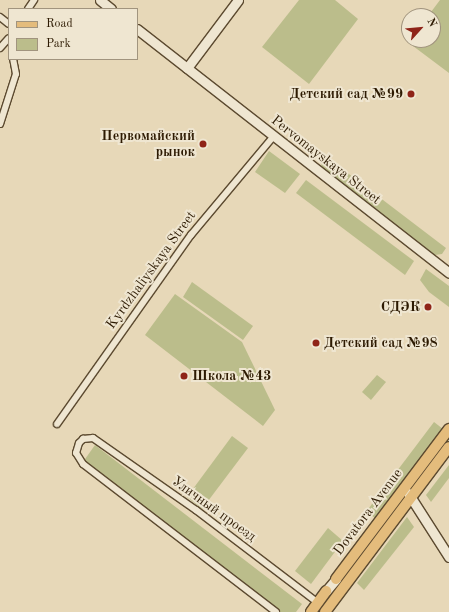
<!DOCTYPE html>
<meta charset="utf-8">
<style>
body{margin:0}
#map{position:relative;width:449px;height:612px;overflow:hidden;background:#e7d8b8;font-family:"Old Standard TT",serif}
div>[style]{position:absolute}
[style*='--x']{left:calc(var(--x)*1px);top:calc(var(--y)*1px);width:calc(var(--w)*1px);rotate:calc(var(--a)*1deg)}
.green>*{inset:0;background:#bbbd8b}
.roads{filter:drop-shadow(1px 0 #5c4a30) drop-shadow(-1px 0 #5c4a30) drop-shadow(0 1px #5c4a30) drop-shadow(0 -1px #5c4a30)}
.street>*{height:6px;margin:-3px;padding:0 3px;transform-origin:3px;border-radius:3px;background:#efe6d1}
.secondary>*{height:9px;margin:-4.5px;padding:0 4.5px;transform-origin:4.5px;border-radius:4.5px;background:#efe6d1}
.primary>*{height:10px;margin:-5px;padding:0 5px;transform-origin:5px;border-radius:5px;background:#e4bc7c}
.dots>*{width:11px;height:11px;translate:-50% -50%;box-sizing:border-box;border:2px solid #efe6d1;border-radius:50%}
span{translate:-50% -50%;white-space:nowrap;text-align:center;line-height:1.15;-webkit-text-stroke:4px #efe6d1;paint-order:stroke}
.poi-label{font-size:14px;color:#2d1a02;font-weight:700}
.right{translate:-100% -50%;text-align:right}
.left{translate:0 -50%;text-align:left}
.street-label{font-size:14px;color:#2d1a02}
.legend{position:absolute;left:8px;top:8px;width:130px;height:52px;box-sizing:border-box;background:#efe6d1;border:1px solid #a1947e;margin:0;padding:5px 7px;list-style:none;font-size:12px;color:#2d1a02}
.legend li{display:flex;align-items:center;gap:8px;height:20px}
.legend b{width:20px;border:1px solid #a1947e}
.north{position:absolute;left:401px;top:8px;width:40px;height:40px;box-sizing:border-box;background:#efe6d1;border:1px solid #a1947e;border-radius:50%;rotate:63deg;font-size:11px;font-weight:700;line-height:16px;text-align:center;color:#2d1a02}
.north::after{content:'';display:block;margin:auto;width:14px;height:18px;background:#8f2418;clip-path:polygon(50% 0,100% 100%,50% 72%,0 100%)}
</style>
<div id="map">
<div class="green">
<div style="clip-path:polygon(299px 0,335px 0,358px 19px,309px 84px,262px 47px)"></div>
<div style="clip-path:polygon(440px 0,449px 0,449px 73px,409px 43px,411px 40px,433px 40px,433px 16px,428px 16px)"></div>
<div style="clip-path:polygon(269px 151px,300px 174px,285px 193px,255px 172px)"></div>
<div style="clip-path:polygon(324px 155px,446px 248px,442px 254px,435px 255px,322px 168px,320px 160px)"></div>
<div style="clip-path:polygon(306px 180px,414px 261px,405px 275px,296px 193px)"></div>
<div style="clip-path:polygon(426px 269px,449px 286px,449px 307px,429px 292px,420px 280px)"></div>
<div style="clip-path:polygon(192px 282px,253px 326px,243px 340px,183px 297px)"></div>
<div style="clip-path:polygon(175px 294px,242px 342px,275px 410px,263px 426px,145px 335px)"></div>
<div style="clip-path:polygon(377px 375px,386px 382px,371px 400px,362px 392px)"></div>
<div style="clip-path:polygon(434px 422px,443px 429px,375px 518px,366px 512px)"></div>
<div style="clip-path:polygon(232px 436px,248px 448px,202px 509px,187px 497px)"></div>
<div style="clip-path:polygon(95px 445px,302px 604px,296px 612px,279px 612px,83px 462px)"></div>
<div style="clip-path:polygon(449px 465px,449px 478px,431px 502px,426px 495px)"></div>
<div style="clip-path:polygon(407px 517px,414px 527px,364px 590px,357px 583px)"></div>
<div style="clip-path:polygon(328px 528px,343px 541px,311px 584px,295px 571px)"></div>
</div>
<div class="roads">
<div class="street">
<div style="--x:28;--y:9;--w:11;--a:-56"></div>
<div style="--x:0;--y:17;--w:11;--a:38"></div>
<div style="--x:0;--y:48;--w:13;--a:-48"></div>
<div style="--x:0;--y:124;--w:52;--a:-72.3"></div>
<div style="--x:16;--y:74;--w:15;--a:-101"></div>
<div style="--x:57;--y:424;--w:232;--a:-54.7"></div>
<div style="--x:191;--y:235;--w:128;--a:-50.1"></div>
<div style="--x:276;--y:612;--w:243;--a:-142.5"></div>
<div style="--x:83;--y:464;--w:13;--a:-122"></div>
<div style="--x:76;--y:453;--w:10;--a:-73"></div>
<div style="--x:79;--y:443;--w:6;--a:-45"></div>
<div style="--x:83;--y:439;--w:10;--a:-6"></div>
<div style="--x:93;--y:438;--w:126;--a:35"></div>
<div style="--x:196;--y:510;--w:153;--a:37.3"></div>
</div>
<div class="secondary">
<div style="--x:100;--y:0;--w:14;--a:39"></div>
<div style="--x:137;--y:29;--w:396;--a:38"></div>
<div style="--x:187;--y:68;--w:85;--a:-53.1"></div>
<div style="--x:408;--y:493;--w:76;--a:57.4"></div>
<div style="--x:326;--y:591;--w:16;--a:-50"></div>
</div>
<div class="primary">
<div style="--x:336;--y:579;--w:188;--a:-53"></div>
<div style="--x:311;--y:612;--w:26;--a:-54"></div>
<div style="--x:325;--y:612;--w:206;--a:-53.1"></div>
</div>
</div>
<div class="dots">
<div style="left:411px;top:94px;background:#8f2418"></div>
<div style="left:203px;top:144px;background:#8f2418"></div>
<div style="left:428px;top:307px;background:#8f2418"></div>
<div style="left:316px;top:343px;background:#8f2418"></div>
<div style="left:184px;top:376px;background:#8f2418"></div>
</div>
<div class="poi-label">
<span class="right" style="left:403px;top:94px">Детский сад №99</span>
<span class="right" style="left:195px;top:144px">Первомайский<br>рынок</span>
<span class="right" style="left:420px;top:307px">СДЭК</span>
<span class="left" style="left:324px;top:343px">Детский сад №98</span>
<span class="left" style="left:192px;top:376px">Школа №43</span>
</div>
<div class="street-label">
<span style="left:326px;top:160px;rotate:38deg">Pervomayskaya Street</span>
<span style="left:151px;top:270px;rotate:-54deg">Kyrdzhaliyskaya Street</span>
<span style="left:214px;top:509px;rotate:36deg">Уличный проезд</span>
<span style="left:368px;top:512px;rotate:-53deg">Dovatora Avenue</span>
</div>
<ul class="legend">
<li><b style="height:5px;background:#e4bc7c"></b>Road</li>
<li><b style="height:11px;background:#bbbd8b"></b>Park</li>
</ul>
<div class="north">N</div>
</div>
